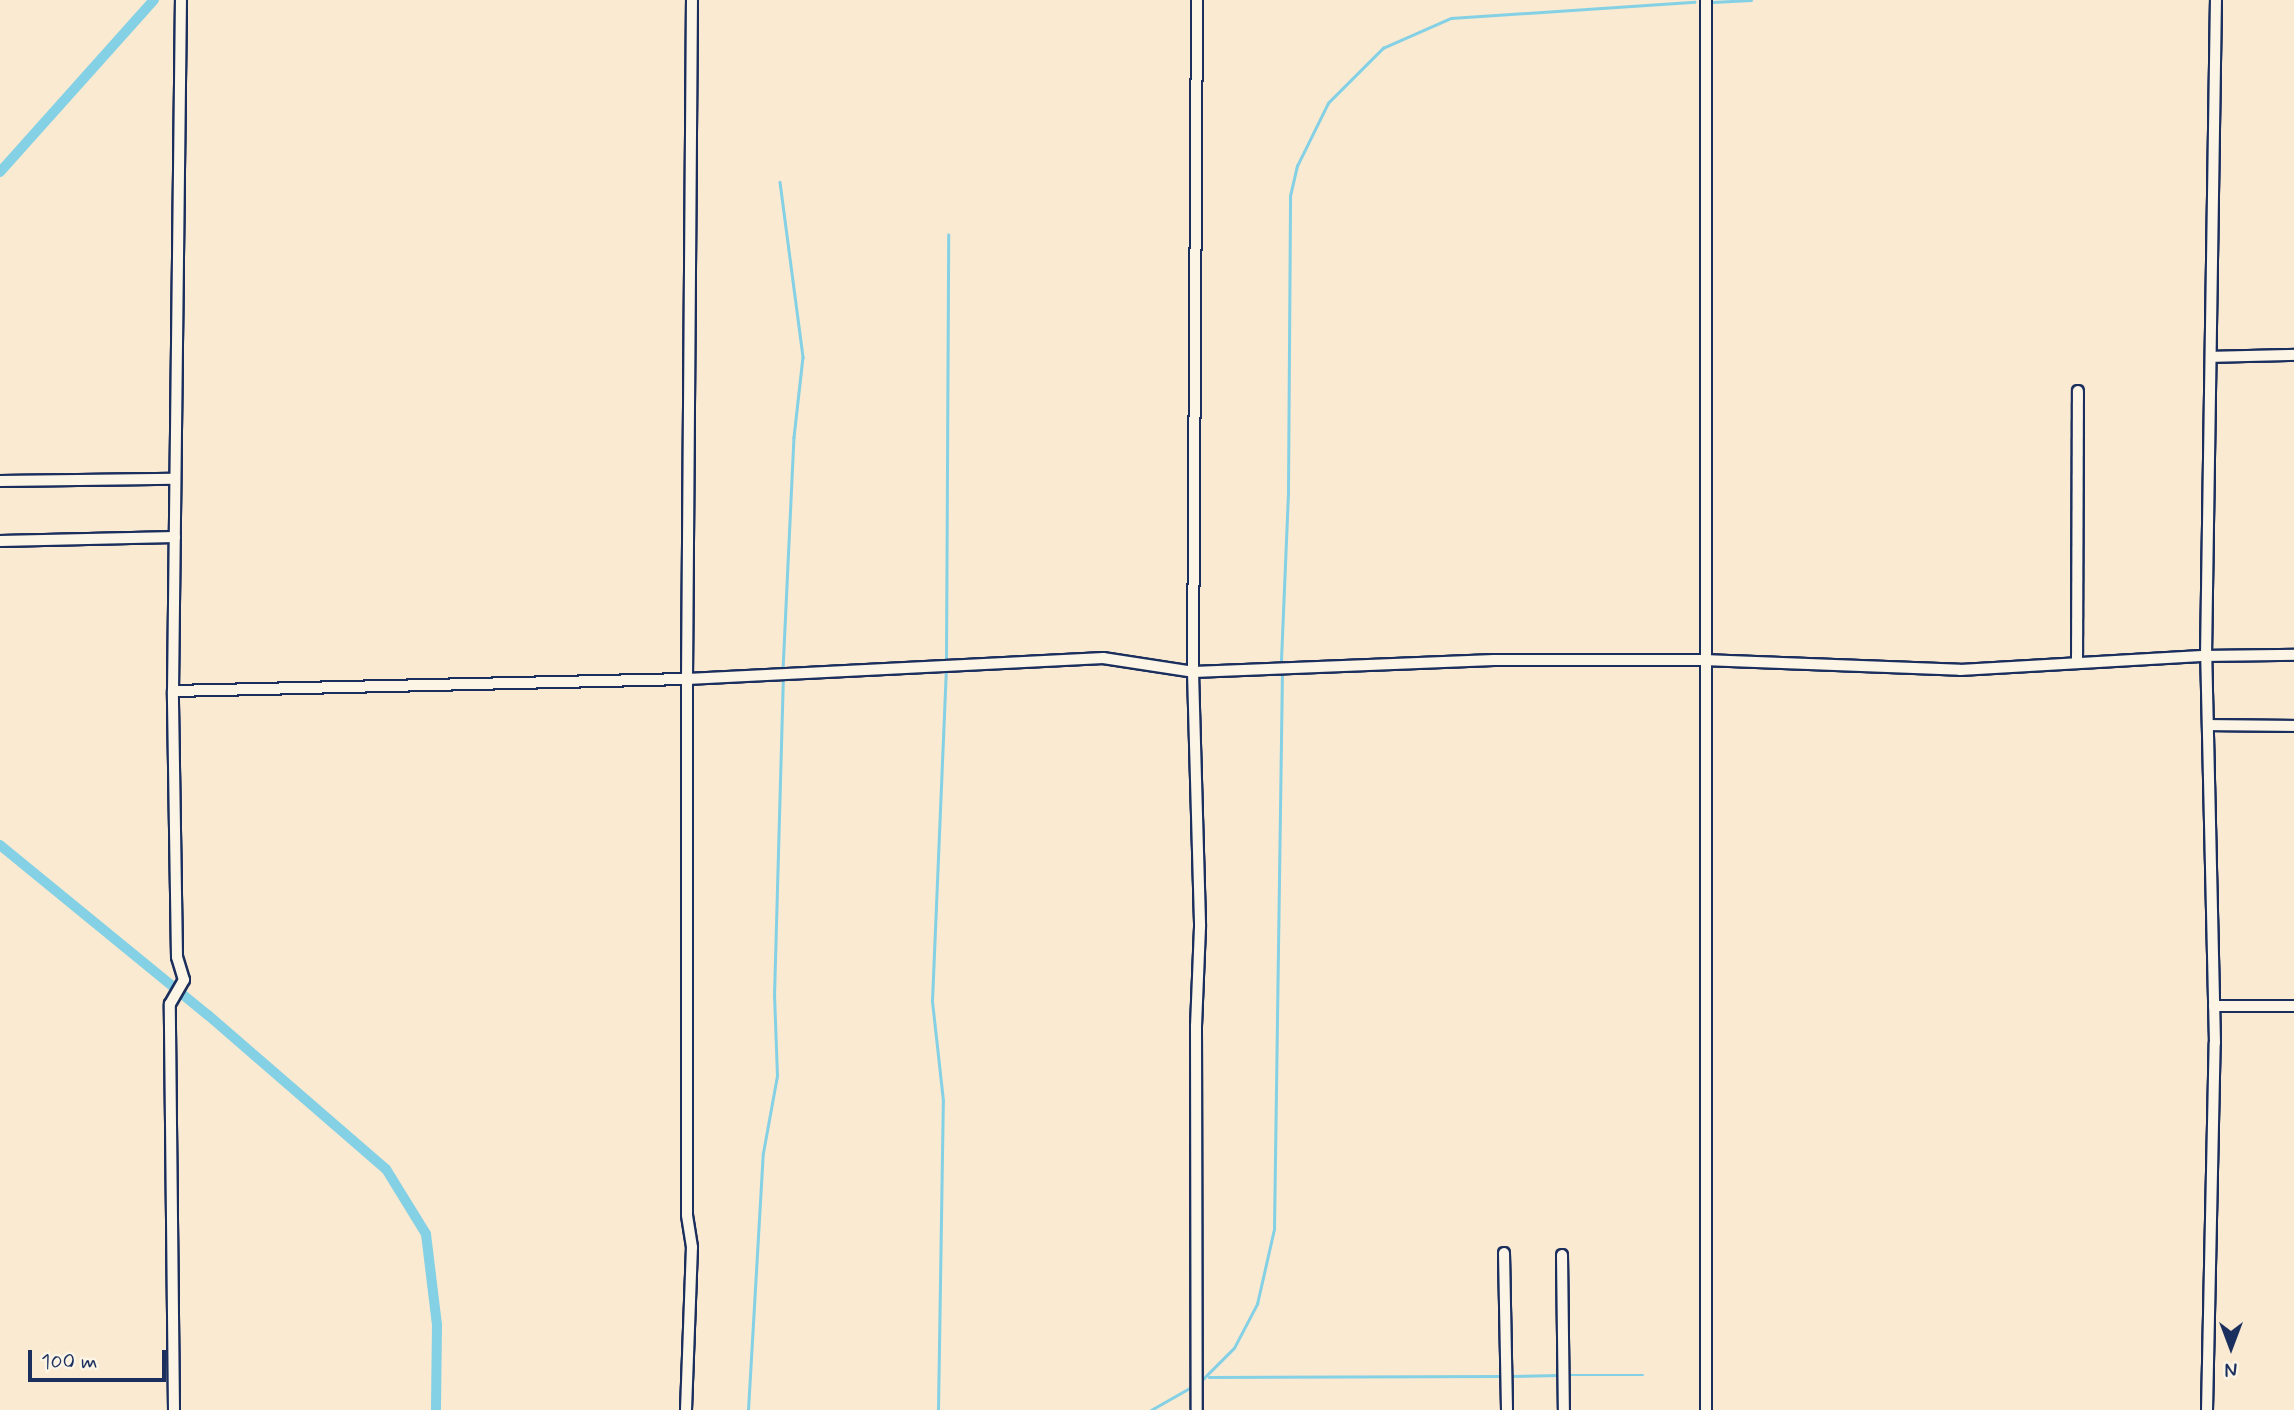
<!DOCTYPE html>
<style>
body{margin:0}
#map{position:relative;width:2294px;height:1410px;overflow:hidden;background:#faead2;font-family:Mynerve,sans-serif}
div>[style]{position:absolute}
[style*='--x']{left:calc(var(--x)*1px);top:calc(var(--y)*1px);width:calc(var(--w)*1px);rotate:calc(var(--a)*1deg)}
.stream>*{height:2.5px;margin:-1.25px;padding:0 1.25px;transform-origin:1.25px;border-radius:1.25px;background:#84d0e4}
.canal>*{height:10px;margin:-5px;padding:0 5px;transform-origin:5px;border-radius:5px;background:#84d0e4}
.roads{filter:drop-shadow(2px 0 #1b2f5e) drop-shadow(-2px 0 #1b2f5e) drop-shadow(0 2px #1b2f5e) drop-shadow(0 -2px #1b2f5e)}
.street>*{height:10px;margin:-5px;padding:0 5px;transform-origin:5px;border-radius:5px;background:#fcf5e5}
span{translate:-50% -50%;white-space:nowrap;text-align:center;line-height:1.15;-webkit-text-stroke:7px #fcf5e5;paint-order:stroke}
.north{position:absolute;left:2196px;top:1312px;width:70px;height:70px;-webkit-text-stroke:5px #fcf5e5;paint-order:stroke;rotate:180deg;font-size:19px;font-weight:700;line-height:28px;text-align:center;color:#1b2f5e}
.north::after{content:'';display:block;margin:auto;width:24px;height:32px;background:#1b2f5e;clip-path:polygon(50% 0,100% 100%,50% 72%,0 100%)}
.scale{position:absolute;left:28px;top:1350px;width:138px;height:32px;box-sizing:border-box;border:4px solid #1b2f5e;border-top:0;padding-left:9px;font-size:21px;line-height:24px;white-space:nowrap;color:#1b2f5e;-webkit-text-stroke:5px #fcf5e5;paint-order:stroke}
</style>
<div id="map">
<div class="stream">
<div style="--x:1713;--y:2;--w:38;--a:-3"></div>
<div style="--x:780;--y:182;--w:177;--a:82.5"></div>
<div style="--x:803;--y:357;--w:81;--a:96.4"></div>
<div style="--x:794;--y:437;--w:232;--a:92.7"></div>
<div style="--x:946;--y:660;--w:425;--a:-89.7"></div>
<div style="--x:1281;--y:660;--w:168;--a:-87.6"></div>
<div style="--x:1288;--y:492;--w:296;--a:-89.6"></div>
<div style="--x:1290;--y:196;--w:31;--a:-77"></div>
<div style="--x:1297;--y:166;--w:70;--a:-63.8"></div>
<div style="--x:1328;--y:103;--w:78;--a:-45"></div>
<div style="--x:1383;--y:48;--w:74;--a:-23.8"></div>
<div style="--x:1451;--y:18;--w:244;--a:-3.8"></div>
<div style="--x:1566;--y:1375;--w:77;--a:0"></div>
<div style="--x:1510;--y:1376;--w:49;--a:-1.2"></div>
<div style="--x:1209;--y:1377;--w:294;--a:-0.2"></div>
<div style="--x:1199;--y:1383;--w:49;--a:-45"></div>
<div style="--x:1234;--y:1348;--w:50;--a:-62.4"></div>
<div style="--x:1257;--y:1304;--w:77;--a:-77.2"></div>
<div style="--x:1274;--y:1229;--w:556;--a:-89.18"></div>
<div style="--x:748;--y:1410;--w:257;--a:-86.7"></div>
<div style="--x:763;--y:1153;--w:78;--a:-79.7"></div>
<div style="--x:777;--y:1076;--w:80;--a:-92.1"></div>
<div style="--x:774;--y:996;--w:319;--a:-88.4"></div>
<div style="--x:938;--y:1410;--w:309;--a:-89.1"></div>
<div style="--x:943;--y:1101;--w:101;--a:-96.3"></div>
<div style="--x:932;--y:1001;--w:333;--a:-87.6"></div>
<div style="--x:1151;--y:1410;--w:48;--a:-29.7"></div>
</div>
<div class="canal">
<div style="--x:0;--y:172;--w:231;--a:-48.2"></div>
<div style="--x:0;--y:845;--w:269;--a:39.3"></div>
<div style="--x:208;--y:1015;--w:235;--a:40.9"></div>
<div style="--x:386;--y:1169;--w:76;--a:58.4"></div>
<div style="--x:426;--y:1234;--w:92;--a:83.1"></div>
<div style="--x:437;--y:1325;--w:85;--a:90.7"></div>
</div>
<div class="roads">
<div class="street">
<div style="--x:1197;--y:0;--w:672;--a:90.34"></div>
<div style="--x:1193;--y:672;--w:301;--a:-2.3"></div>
<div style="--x:1494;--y:660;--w:209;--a:0"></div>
<div style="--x:1703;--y:660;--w:257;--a:2.2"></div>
<div style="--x:1960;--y:670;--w:246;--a:-3.3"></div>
<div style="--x:2206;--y:656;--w:656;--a:-89.13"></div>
<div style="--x:1706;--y:0;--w:1410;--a:90"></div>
<div style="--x:2211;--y:357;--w:83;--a:-1.4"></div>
<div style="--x:0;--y:481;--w:175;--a:-0.7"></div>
<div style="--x:0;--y:541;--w:175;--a:-1.3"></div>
<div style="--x:2077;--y:663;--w:272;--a:-89.8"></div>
<div style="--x:173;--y:691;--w:514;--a:-1.34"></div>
<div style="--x:687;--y:679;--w:679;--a:-89.58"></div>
<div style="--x:2208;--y:725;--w:86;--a:0.7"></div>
<div style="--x:2214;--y:1006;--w:80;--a:0"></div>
<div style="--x:1504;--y:1253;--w:157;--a:88.9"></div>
<div style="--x:1562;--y:1255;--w:155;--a:89.3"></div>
<div style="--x:174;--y:1410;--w:406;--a:-90.6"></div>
<div style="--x:170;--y:1004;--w:28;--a:-60"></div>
<div style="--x:184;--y:980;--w:24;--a:-107"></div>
<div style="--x:177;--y:957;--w:266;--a:-90.9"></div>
<div style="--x:173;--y:691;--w:691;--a:-89.34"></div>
<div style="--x:686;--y:1410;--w:163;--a:-87.9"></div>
<div style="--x:692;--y:1247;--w:32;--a:-99"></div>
<div style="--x:687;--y:1215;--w:536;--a:-90"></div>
<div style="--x:687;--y:679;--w:417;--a:-2.9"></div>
<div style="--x:1103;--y:658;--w:91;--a:8.8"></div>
<div style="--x:1193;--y:672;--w:255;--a:88.4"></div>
<div style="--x:1200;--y:927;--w:99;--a:92.3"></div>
<div style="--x:1196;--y:1026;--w:384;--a:89.9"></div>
<div style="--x:2207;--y:1410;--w:367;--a:-88.8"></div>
<div style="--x:2215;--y:1043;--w:387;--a:-91.3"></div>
<div style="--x:2206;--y:656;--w:88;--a:-0.7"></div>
</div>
</div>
<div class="north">N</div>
<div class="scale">100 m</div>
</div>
